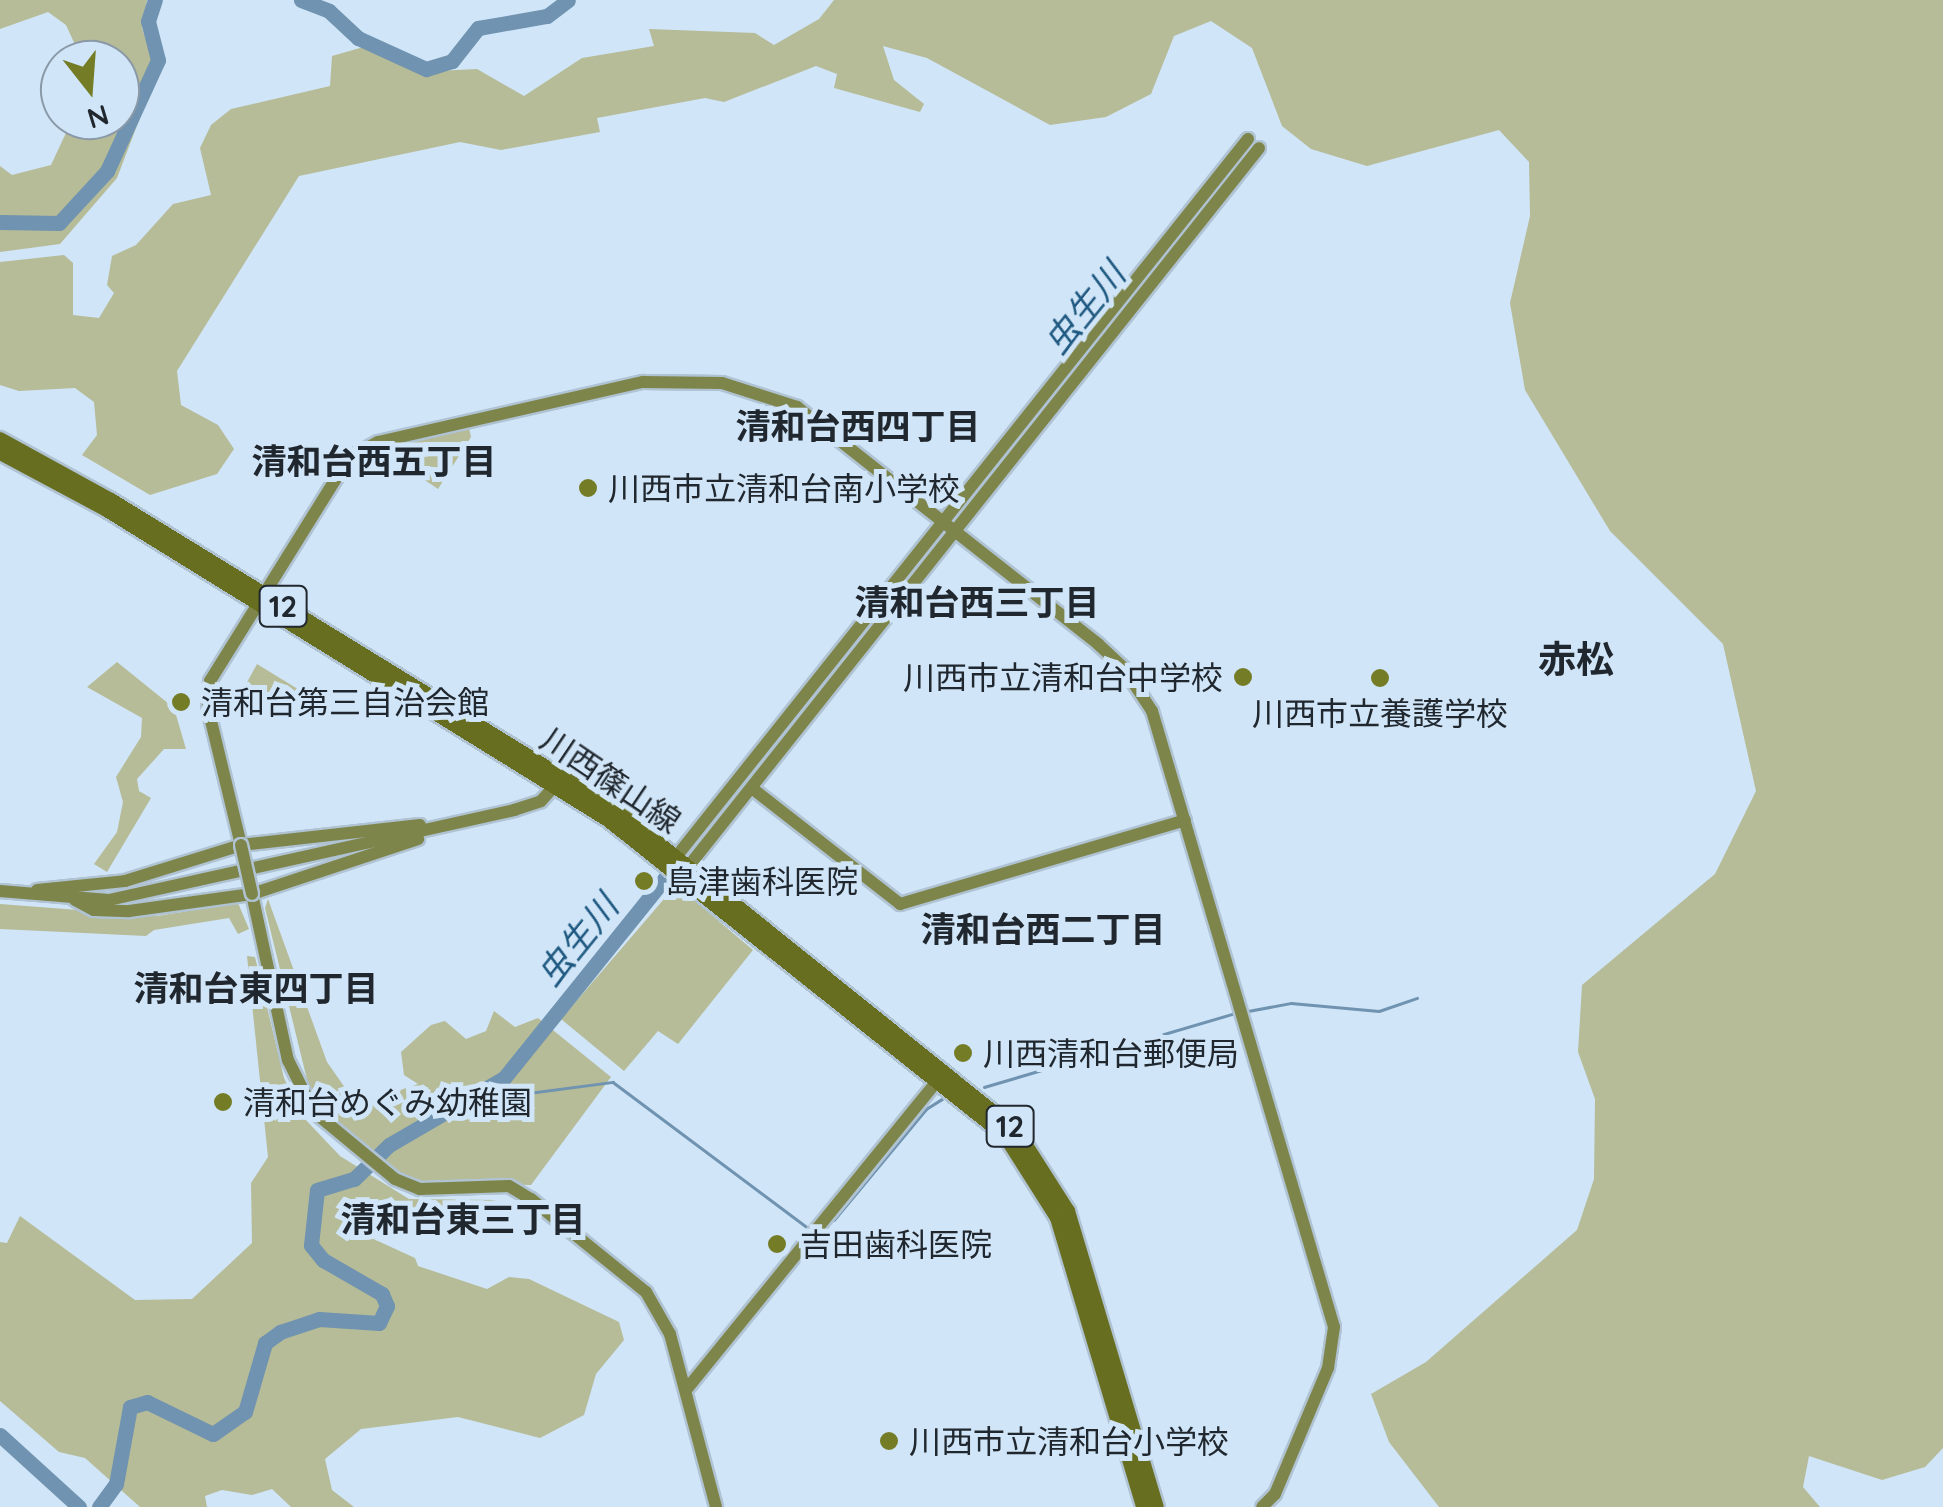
<!DOCTYPE html>
<meta charset="utf-8">
<style>
body{margin:0}
#map{position:relative;width:1943px;height:1507px;overflow:hidden;background:#d0e5f7;font-family:Quicksand,"Noto Sans JP",sans-serif}
div>[style]{position:absolute}
[style*='--x']{left:calc(var(--x)*1px);top:calc(var(--y)*1px);width:calc(var(--w)*1px);rotate:calc(var(--a)*1deg)}
.green>*{inset:0;background:#b6bb98}
.stream>*{height:2.5px;margin:-1.25px;padding:0 1.25px;transform-origin:1.25px;border-radius:1.25px;background:#6f93b0}
.river>*{height:15px;margin:-7.5px;padding:0 7.5px;transform-origin:7.5px;border-radius:7.5px;background:#6f93b0}
.roads{filter:drop-shadow(2px 0 #b0c3d3) drop-shadow(-2px 0 #b0c3d3) drop-shadow(0 2px #b0c3d3) drop-shadow(0 -2px #b0c3d3)}
.secondary>*{height:12px;margin:-6px;padding:0 6px;transform-origin:6px;border-radius:6px;background:#7e854a}
.primary>*{height:14px;margin:-7px;padding:0 7px;transform-origin:7px;border-radius:7px;background:#686e1f}
.bridges{filter:drop-shadow(2px 0 #b0c3d3) drop-shadow(-2px 0 #b0c3d3) drop-shadow(0 2px #b0c3d3) drop-shadow(0 -2px #b0c3d3)}
.secondary-bridge>*{height:12px;margin:-6px;padding:0 6px;transform-origin:6px;border-radius:6px;background:#7e854a}
.dots>*{width:28px;height:28px;translate:-50% -50%;box-sizing:border-box;border:5px solid #d0e5f7;border-radius:50%}
span{translate:-50% -50%;white-space:nowrap;text-align:center;line-height:1.15;-webkit-text-stroke:10px #d0e5f7;paint-order:stroke}
.shield-label span{padding:2px 8px;background:#d0e5f7;border:2px solid;border-radius:8px;-webkit-text-stroke-width:0}
.shield-label{font-size:30px;color:#20272e;font-weight:700}
.poi-label{font-size:32px;color:#20272e}
.left{translate:0 -50%;text-align:left}
.right{translate:-100% -50%;text-align:right}
.street-label{font-size:32px;color:#20272e}
.water-label{font-size:35px;color:#1e5880;font-style:italic}
.neighbourhood-label{font-size:35px;color:#20272e;font-weight:700}
.quarter-label{font-size:38px;color:#20272e;font-weight:700}
.north{position:absolute;left:40px;top:40px;width:100px;height:100px;box-sizing:border-box;background:#d0e5f7;border:2px solid #8a99a7;border-radius:50%;rotate:163deg;font-size:28px;font-weight:700;line-height:40px;text-align:center;color:#20272e}
.north::after{content:'';display:block;margin:auto;width:35px;height:45px;background:#747c26;clip-path:polygon(50% 0,100% 100%,50% 72%,0 100%)}
</style>
<div id="map">
<div class="green">
<div style="clip-path:polygon(0 0,147px 0,142px 28px,157px 73px,117px 178px,60px 244px,0 252px,0 166px,12px 175px,51px 165px,72px 120px,120px 120px,120px 60px,82px 60px,66px 25px,48px 12px,0 29px)"></div>
<div style="clip-path:polygon(834px 0,1943px 0,1943px 1448px,1925px 1467px,1882px 1480px,1809px 1456px,1803px 1487px,1820px 1507px,1439px 1507px,1389px 1442px,1371px 1394px,1426px 1362px,1577px 1230px,1594px 1179px,1595px 1099px,1578px 1052px,1582px 985px,1715px 874px,1756px 791px,1723px 644px,1610px 531px,1525px 390px,1510px 303px,1530px 216px,1529px 162px,1499px 130px,1367px 166px,1311px 149px,1282px 126px,1252px 48px,1211px 21px,1174px 36px,1151px 94px,1106px 117px,1050px 125px,927px 58px,883px 46px,894px 80px,924px 104px,920px 112px,834px 88px,837px 74px,816px 66px,724px 102px,705px 98px,597px 118px,600px 132px,501px 150px,460px 142px,299px 176px,177px 371px,181px 405px,218px 425px,234px 449px,217px 474px,150px 495px,82px 455px,97px 435px,94px 402px,75px 388px,19px 391px,0 385px,0 262px,64px 255px,73px 263px,73px 315px,99px 318px,114px 293px,107px 285px,112px 256px,136px 245px,173px 204px,211px 195px,200px 148px,211px 125px,231px 109px,330px 86px,332px 56px,367px 46px,418px 72px,477px 69px,524px 96px,582px 58px,654px 46px,649px 29px,755px 33px,774px 45px,819px 19px)"></div>
<div style="clip-path:polygon(467px 419px,471px 437px,438px 489px,379px 449px,378px 442px)"></div>
<div style="clip-path:polygon(117px 662px,174px 708px,186px 749px,164px 749px,137px 779px,139px 791px,151px 798px,107px 872px,94px 864px,117px 832px,123px 802px,116px 777px,141px 737px,142px 718px,87px 687px)"></div>
<div style="clip-path:polygon(257px 664px,319px 702px,246px 714px,245px 686px)"></div>
<div style="clip-path:polygon(676px 885px,753px 950px,678px 1044px,658px 1031px,624px 1071px,561px 1019px)"></div>
<div style="clip-path:polygon(268px 899px,327px 1062px,357px 1105px,418px 1084px,404px 1075px,401px 1052px,431px 1025px,445px 1021px,466px 1039px,486px 1031px,494px 1011px,515px 1027px,538px 1018px,611px 1077px,531px 1185px,413px 1183px,312px 1100px,265px 908px)"></div>
<div style="clip-path:polygon(238px 903px,249px 929px,238px 934px,229px 918px,154px 930px,146px 936px,0 929px,0 904px,157px 916px)"></div>
<div style="clip-path:polygon(247px 956px,255px 957px,284px 1078px,304px 1118px,340px 1156px,409px 1199px,497px 1200px,417px 1213px,384px 1203px,356px 1231px,415px 1258px,418px 1266px,487px 1289px,509px 1277px,529px 1279px,619px 1322px,624px 1340px,596px 1374px,584px 1415px,540px 1438px,458px 1417px,361px 1429px,325px 1459px,332px 1490px,354px 1507px,291px 1507px,272px 1489px,252px 1495px,222px 1490px,205px 1496px,207px 1507px,140px 1507px,85px 1458px,59px 1452px,0 1401px,0 1242px,7px 1243px,20px 1216px,135px 1300px,192px 1299px,252px 1243px,251px 1183px,268px 1157px)"></div>
</div>
<div class="stream">
<div style="--x:1248;--y:1011;--w:44;--a:-10.5"></div>
<div style="--x:1291;--y:1003;--w:88;--a:5.2"></div>
<div style="--x:1379;--y:1011;--w:40;--a:-18.9"></div>
<div style="--x:984;--y:1087;--w:262;--a:-16.4"></div>
<div style="--x:468;--y:1101;--w:146;--a:-7.5"></div>
<div style="--x:613;--y:1082;--w:242;--a:36.8"></div>
<div style="--x:834;--y:1220;--w:144;--a:-50.3"></div>
<div style="--x:926;--y:1109;--w:19;--a:-32"></div>
</div>
<div class="river">
<div style="--x:301;--y:0;--w:30;--a:21"></div>
<div style="--x:329;--y:11;--w:40;--a:43"></div>
<div style="--x:358;--y:38;--w:75;--a:24.5"></div>
<div style="--x:426;--y:69;--w:27;--a:-17"></div>
<div style="--x:452;--y:61;--w:42;--a:-51.8"></div>
<div style="--x:478;--y:28;--w:70;--a:-9.9"></div>
<div style="--x:547;--y:16;--w:26;--a:-37"></div>
<div style="--x:0;--y:222;--w:59;--a:1"></div>
<div style="--x:59;--y:223;--w:71;--a:-47.3"></div>
<div style="--x:107;--y:171;--w:122;--a:-65.3"></div>
<div style="--x:158;--y:60;--w:40;--a:-104.4"></div>
<div style="--x:148;--y:21;--w:22;--a:-72"></div>
<div style="--x:0;--y:1435;--w:107;--a:42.3"></div>
<div style="--x:99;--y:1507;--w:29;--a:-54"></div>
<div style="--x:116;--y:1484;--w:78;--a:-79.7"></div>
<div style="--x:130;--y:1407;--w:18;--a:-16"></div>
<div style="--x:147;--y:1402;--w:73;--a:25.9"></div>
<div style="--x:213;--y:1434;--w:39;--a:-35"></div>
<div style="--x:245;--y:1412;--w:72;--a:-73.8"></div>
<div style="--x:265;--y:1343;--w:19;--a:-36"></div>
<div style="--x:280;--y:1332;--w:41;--a:-18.4"></div>
<div style="--x:319;--y:1319;--w:60;--a:3.8"></div>
<div style="--x:379;--y:1323;--w:19;--a:-65"></div>
<div style="--x:387;--y:1306;--w:13;--a:-113"></div>
<div style="--x:382;--y:1294;--w:68;--a:-150"></div>
<div style="--x:323;--y:1260;--w:19;--a:-129"></div>
<div style="--x:311;--y:1245;--w:55;--a:-83.8"></div>
<div style="--x:317;--y:1190;--w:39;--a:-17"></div>
<div style="--x:354;--y:1179;--w:49;--a:-44.2"></div>
<div style="--x:389;--y:1145;--w:133;--a:-30.2"></div>
<div style="--x:504;--y:1078;--w:1046;--a:-51.17"></div>
</div>
<div class="roads">
<div class="secondary">
<div style="--x:753;--y:789;--w:187;--a:38"></div>
<div style="--x:900;--y:904;--w:297;--a:-16.4"></div>
<div style="--x:241;--y:845;--w:140;--a:-103.6"></div>
<div style="--x:208;--y:709;--w:28;--a:-86"></div>
<div style="--x:210;--y:681;--w:263;--a:-58.1"></div>
<div style="--x:349;--y:458;--w:33;--a:-29"></div>
<div style="--x:378;--y:442;--w:272;--a:-12.8"></div>
<div style="--x:643;--y:382;--w:79;--a:0.7"></div>
<div style="--x:722;--y:383;--w:79;--a:17.7"></div>
<div style="--x:797;--y:407;--w:383;--a:38.2"></div>
<div style="--x:1098;--y:644;--w:34;--a:43"></div>
<div style="--x:1123;--y:667;--w:53;--a:56.6"></div>
<div style="--x:1152;--y:711;--w:642;--a:73.54"></div>
<div style="--x:1334;--y:1327;--w:41;--a:98.3"></div>
<div style="--x:1328;--y:1368;--w:137;--a:112.8"></div>
<div style="--x:1275;--y:1494;--w:18;--a:135"></div>
<div style="--x:676;--y:857;--w:918;--a:-51.46"></div>
<div style="--x:688;--y:867;--w:918;--a:-51.54"></div>
<div style="--x:37;--y:890;--w:88;--a:-5.8"></div>
<div style="--x:125;--y:881;--w:121;--a:-17.2"></div>
<div style="--x:241;--y:845;--w:180;--a:-6.4"></div>
<div style="--x:0;--y:891;--w:109;--a:4.7"></div>
<div style="--x:109;--y:900;--w:415;--a:-12.5"></div>
<div style="--x:514;--y:810;--w:28;--a:-18"></div>
<div style="--x:541;--y:801;--w:30;--a:-48"></div>
<div style="--x:252;--y:894;--w:170;--a:77.8"></div>
<div style="--x:288;--y:1060;--w:58;--a:63.4"></div>
<div style="--x:314;--y:1112;--w:105;--a:39.6"></div>
<div style="--x:395;--y:1179;--w:27;--a:22"></div>
<div style="--x:420;--y:1189;--w:89;--a:-1.9"></div>
<div style="--x:509;--y:1186;--w:26;--a:31"></div>
<div style="--x:531;--y:1199;--w:148;--a:39"></div>
<div style="--x:646;--y:1292;--w:48;--a:60.3"></div>
<div style="--x:670;--y:1334;--w:179;--a:75.1"></div>
<div style="--x:75;--y:900;--w:21;--a:28"></div>
<div style="--x:94;--y:910;--w:35;--a:2"></div>
<div style="--x:129;--y:911;--w:124;--a:-7.9"></div>
<div style="--x:252;--y:894;--w:175;--a:-18.3"></div>
<div style="--x:686;--y:1390;--w:407;--a:-50.9"></div>
</div>
<div class="primary">
<div style="--x:0;--y:439;--w:127;--a:28.8"></div>
<div style="--x:111;--y:500;--w:598;--a:31.54"></div>
<div style="--x:621;--y:813;--w:508;--a:38.77"></div>
<div style="--x:1017;--y:1131;--w:95;--a:57.5"></div>
<div style="--x:1068;--y:1211;--w:309;--a:73.3"></div>
<div style="--x:0;--y:453;--w:119;--a:28.1"></div>
<div style="--x:105;--y:509;--w:591;--a:31.73"></div>
<div style="--x:608;--y:820;--w:507;--a:38.52"></div>
<div style="--x:1005;--y:1136;--w:97;--a:57.6"></div>
<div style="--x:1057;--y:1218;--w:302;--a:73.4"></div>
</div>
</div>
<div class="bridges">
<div class="secondary-bridge">
<div style="--x:241;--y:845;--w:50;--a:77.3"></div>
</div>
</div>
<div class="dots">
<div style="left:588px;top:488px;background:#747c26"></div>
<div style="left:1243px;top:677px;background:#747c26"></div>
<div style="left:1380px;top:678px;background:#747c26"></div>
<div style="left:181px;top:702px;background:#747c26"></div>
<div style="left:644px;top:881px;background:#747c26"></div>
<div style="left:963px;top:1053px;background:#747c26"></div>
<div style="left:223px;top:1102px;background:#747c26"></div>
<div style="left:777px;top:1244px;background:#747c26"></div>
<div style="left:889px;top:1441px;background:#747c26"></div>
</div>
<div class="shield-label">
<span style="left:283px;top:606px">12</span>
<span style="left:1010px;top:1126px">12</span>
</div>
<div class="poi-label">
<span class="left" style="left:608px;top:488px">川西市立清和台南小学校</span>
<span class="right" style="left:1223px;top:677px">川西市立清和台中学校</span>
<span class="left" style="left:201px;top:702px">清和台第三自治会館</span>
<span style="left:1380px;top:713px">川西市立養護学校</span>
<span class="left" style="left:666px;top:881px">島津歯科医院</span>
<span class="left" style="left:983px;top:1053px">川西清和台郵便局</span>
<span class="left" style="left:243px;top:1102px">清和台めぐみ幼稚園</span>
<span class="left" style="left:800px;top:1244px">吉田歯科医院</span>
<span class="left" style="left:909px;top:1441px">川西市立清和台小学校</span>
</div>
<div class="street-label">
<span style="left:611px;top:780px;rotate:34deg">川西篠山線</span>
</div>
<div class="water-label">
<span style="left:1084px;top:308px;rotate:-51deg">虫生川</span>
<span style="left:577px;top:940px;rotate:-51deg">虫生川</span>
</div>
<div class="neighbourhood-label">
<span style="left:858px;top:426px">清和台西四丁目</span>
<span style="left:374px;top:461px">清和台西五丁目</span>
<span style="left:977px;top:602px">清和台西三丁目</span>
<span style="left:1043px;top:929px">清和台西二丁目</span>
<span style="left:256px;top:988px">清和台東四丁目</span>
<span style="left:463px;top:1219px">清和台東三丁目</span>
</div>
<div class="quarter-label">
<span style="left:1576px;top:660px">赤松</span>
</div>
<div class="north">N</div>
</div>
